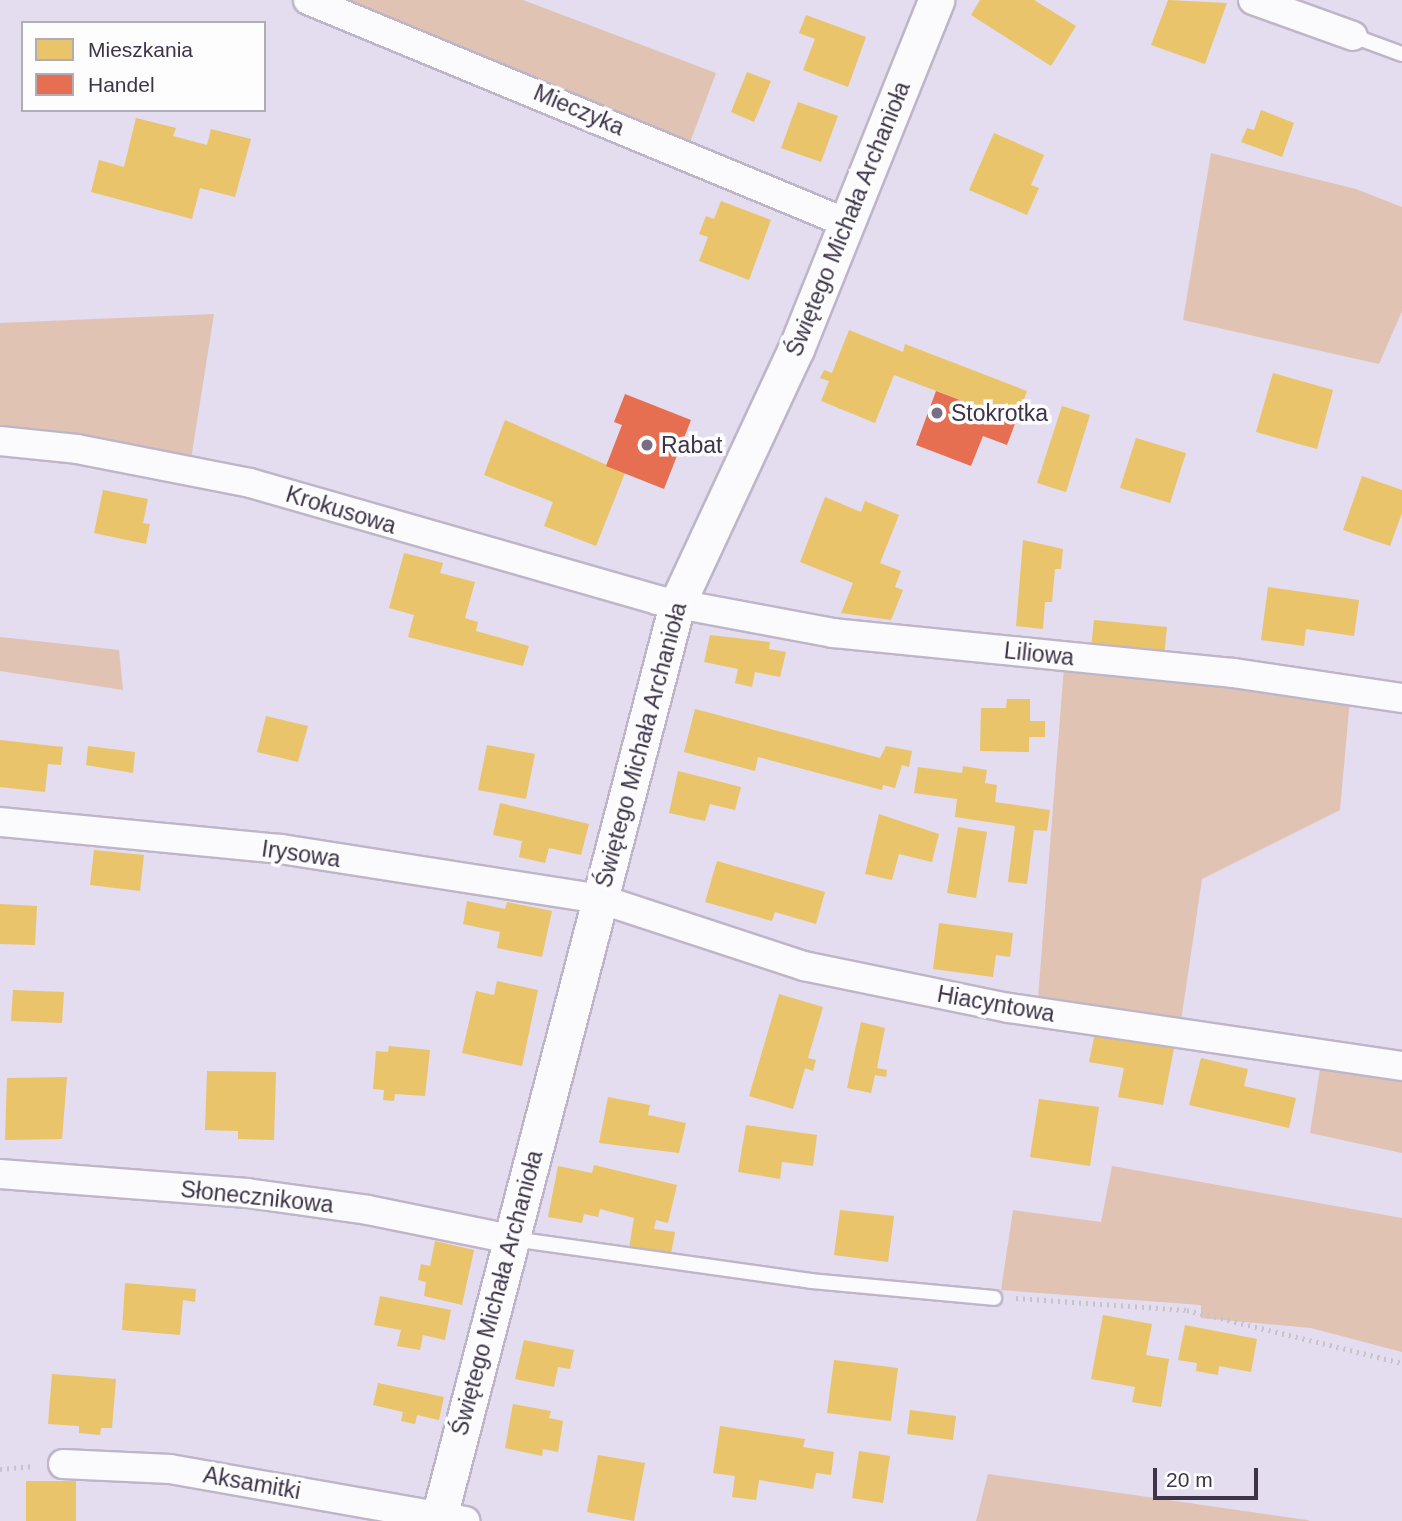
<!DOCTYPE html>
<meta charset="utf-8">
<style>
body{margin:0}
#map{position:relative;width:1402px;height:1521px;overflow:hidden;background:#e4dcef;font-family:Arial,sans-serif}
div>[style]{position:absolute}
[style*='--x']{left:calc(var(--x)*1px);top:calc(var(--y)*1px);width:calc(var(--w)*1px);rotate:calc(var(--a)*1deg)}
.green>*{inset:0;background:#e0c3b3}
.homes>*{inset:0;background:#e9c46a}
.shops>*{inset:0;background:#e76f51}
.path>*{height:4.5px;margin-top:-2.25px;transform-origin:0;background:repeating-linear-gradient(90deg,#c6c3cb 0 2px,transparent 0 7px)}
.roads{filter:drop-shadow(2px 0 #beb6c8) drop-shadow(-2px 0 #beb6c8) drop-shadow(0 2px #beb6c8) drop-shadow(0 -2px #beb6c8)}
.service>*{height:14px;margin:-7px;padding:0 7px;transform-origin:7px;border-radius:7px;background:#fbfafd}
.minor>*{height:28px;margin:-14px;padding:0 14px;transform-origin:14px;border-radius:14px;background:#fbfafd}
.tertiary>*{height:35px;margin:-17.5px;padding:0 17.5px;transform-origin:17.5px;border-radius:17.5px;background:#fbfafd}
.dots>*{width:19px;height:19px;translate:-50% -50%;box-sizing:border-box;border:4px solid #fdfdfd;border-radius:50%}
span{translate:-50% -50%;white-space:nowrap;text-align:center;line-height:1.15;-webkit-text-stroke:7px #fdfdfd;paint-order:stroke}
.street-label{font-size:23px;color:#3e344a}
.poi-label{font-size:23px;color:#3e344a}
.left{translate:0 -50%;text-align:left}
.legend{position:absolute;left:21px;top:21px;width:245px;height:91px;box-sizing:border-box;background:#fdfdfd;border:2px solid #b1adb5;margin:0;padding:9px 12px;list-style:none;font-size:21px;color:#3e344a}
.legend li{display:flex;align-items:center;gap:14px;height:35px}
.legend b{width:35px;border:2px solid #b1adb5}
.scale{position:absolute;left:1153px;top:1468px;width:105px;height:32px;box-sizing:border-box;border:4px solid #3e344a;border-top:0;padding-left:9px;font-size:21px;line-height:24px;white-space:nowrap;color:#3e344a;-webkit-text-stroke:5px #fdfdfd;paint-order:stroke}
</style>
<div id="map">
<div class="green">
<div style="clip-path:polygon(351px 0,523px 0,716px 73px,689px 145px)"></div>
<div style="clip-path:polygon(1211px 153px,1356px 189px,1402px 207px,1402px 311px,1379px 364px,1183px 320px)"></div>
<div style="clip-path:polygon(214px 314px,191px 459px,0 431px,0 323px)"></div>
<div style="clip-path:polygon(0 637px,119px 650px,123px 690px,0 671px)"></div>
<div style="clip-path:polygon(1064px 667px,1350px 699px,1340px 810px,1202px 879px,1181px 1021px,1038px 998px)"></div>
<div style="clip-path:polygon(1321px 1063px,1402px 1074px,1402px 1153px,1310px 1133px)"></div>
<div style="clip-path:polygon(1112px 1166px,1402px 1218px,1402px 1352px,1311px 1328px,1201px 1318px,1201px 1305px,1001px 1290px,1013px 1210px,1101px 1222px)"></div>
<div style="clip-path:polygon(988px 1474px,1307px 1520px,1310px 1521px,976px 1521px)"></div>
</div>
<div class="homes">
<div style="clip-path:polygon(980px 0,1034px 0,1076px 26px,1051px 66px,971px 15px)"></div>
<div style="clip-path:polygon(1168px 0,1227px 3px,1205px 64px,1151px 45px)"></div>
<div style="clip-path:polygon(806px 15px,866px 37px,848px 87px,803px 70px,815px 39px,799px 33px)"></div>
<div style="clip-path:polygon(747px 72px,771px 81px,754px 122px,731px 112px)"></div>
<div style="clip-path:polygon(798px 102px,838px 116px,821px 162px,781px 148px)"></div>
<div style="clip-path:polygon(1261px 110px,1294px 123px,1282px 157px,1241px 142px,1247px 128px,1254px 130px)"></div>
<div style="clip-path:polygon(136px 118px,176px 128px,173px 136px,207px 145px,211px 129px,251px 139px,235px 197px,200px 188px,192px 219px,91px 192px,99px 160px,124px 167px)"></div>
<div style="clip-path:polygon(994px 133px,1044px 155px,1031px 185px,1039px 188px,1027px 215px,969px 190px)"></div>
<div style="clip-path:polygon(721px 201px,771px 220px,749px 280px,699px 261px,708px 237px,699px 234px,706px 216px,714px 219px)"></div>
<div style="clip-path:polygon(849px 330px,903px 352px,905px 344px,1027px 391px,1016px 421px,894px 375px,875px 423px,821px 401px,829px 381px,820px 378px,824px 370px,832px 373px)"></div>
<div style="clip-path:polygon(1273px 373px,1333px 390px,1317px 449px,1256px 432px)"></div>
<div style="clip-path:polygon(1062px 406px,1090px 415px,1066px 492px,1037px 483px)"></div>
<div style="clip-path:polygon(505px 420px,625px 473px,596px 546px,544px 526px,553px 502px,484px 475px)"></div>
<div style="clip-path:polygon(1136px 438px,1186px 453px,1170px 503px,1120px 488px)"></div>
<div style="clip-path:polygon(1362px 476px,1402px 490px,1402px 513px,1390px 546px,1343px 530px)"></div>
<div style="clip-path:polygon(103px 490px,148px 499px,143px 523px,150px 524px,146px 544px,94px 533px)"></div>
<div style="clip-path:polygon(825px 497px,861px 512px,865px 501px,899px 515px,880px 563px,901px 571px,895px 587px,903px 590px,891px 620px,841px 613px,853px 583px,800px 562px)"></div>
<div style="clip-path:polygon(1023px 540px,1063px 549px,1061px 569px,1055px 569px,1052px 602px,1045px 602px,1043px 629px,1016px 626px)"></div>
<div style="clip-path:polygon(404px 553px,443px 563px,440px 573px,475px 582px,465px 618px,478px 622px,476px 631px,529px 646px,523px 666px,408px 637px,414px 615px,389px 608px)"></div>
<div style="clip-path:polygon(1268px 587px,1359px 600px,1354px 636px,1306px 629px,1304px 646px,1261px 640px)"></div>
<div style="clip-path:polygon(1094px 620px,1167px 627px,1164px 657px,1091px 649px)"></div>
<div style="clip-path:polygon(710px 635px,770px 642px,769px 649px,786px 652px,780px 677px,755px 672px,752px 687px,735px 683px,738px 669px,704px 662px)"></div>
<div style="clip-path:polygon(1007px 699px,1030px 699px,1030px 721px,1045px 721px,1045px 737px,1029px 737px,1029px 752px,980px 751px,981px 708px,1006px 708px)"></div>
<div style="clip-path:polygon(695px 709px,880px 758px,886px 746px,912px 751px,909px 767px,902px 765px,895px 788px,883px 785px,882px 790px,758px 757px,755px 771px,684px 752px)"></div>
<div style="clip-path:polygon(266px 716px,308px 726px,298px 762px,257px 752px)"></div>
<div style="clip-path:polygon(0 740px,63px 747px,61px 765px,48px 764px,45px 792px,0 787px)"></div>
<div style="clip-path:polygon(487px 745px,535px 754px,526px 799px,478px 790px)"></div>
<div style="clip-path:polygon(88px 746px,135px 752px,133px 773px,86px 765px)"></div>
<div style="clip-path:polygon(963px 766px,987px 770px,985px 783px,997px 785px,995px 802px,1050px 810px,1047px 831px,1034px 830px,1027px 884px,1008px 882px,1015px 826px,955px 817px,957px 799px,914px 793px,918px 767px,962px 773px)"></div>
<div style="clip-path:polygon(678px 771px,741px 787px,735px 810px,710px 804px,705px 821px,669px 813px)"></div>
<div style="clip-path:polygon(500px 803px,589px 824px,581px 855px,549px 848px,545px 863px,519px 857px,522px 841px,493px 835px)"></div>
<div style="clip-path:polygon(879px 814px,939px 834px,932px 862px,899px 854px,892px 880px,865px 874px)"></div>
<div style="clip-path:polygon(958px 827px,987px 832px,976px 898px,947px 893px)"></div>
<div style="clip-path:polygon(94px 850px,144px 855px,140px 891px,90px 885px)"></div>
<div style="clip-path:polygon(717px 861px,825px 892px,816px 924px,775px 912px,772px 921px,705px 902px)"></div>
<div style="clip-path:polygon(467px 901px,505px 909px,507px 902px,552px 911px,542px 957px,497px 948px,500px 932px,463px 924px)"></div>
<div style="clip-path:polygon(0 904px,37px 906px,35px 945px,0 944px)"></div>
<div style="clip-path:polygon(939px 923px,1013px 933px,1010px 957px,996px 955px,993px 977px,933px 969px)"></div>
<div style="clip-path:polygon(497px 981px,538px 990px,522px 1066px,462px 1053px,476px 991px,494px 995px)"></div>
<div style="clip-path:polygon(13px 990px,64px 992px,62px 1023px,11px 1021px)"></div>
<div style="clip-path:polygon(779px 994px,823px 1007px,808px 1058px,816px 1060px,813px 1071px,805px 1068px,793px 1109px,749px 1096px)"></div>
<div style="clip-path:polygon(861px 1022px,885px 1028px,877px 1068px,887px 1070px,886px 1077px,875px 1075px,871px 1093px,847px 1088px)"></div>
<div style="clip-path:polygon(1096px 1028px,1175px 1043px,1163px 1105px,1118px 1097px,1124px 1068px,1089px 1062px)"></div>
<div style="clip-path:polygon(389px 1046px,430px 1050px,425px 1096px,395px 1094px,394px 1101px,383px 1100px,384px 1090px,373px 1089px,376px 1051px,388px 1052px)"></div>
<div style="clip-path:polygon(1201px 1058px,1248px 1069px,1244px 1086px,1296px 1098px,1289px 1128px,1189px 1105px)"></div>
<div style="clip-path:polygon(207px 1071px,276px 1072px,274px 1140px,238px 1139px,238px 1131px,205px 1130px)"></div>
<div style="clip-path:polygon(67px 1077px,62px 1139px,5px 1140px,7px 1078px)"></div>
<div style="clip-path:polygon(608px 1097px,650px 1105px,648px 1115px,686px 1123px,679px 1153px,599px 1143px)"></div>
<div style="clip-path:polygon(1039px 1099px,1099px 1107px,1090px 1166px,1030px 1157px)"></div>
<div style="clip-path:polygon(746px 1125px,817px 1135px,813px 1166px,782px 1162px,780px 1179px,738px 1172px)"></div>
<div style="clip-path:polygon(594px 1165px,677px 1185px,668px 1223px,656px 1220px,654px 1229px,675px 1232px,671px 1254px,629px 1248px,634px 1218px,600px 1209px,598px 1217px,584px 1214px,582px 1223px,548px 1217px,558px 1166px,592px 1173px)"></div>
<div style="clip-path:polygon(840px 1210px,894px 1216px,888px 1262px,834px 1255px)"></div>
<div style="clip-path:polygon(435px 1241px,474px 1250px,462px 1305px,424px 1296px,426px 1282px,418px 1280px,421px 1264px,430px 1266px)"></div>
<div style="clip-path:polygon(125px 1283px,196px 1289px,195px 1302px,183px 1300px,180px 1335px,122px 1330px)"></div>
<div style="clip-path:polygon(380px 1296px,451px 1310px,445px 1340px,423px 1335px,420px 1350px,397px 1346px,401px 1330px,374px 1325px)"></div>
<div style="clip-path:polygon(1103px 1315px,1152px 1324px,1146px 1355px,1169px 1359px,1161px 1407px,1132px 1402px,1135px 1387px,1091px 1379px)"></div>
<div style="clip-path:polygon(1185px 1325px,1257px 1339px,1251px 1372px,1219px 1366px,1218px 1375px,1196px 1371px,1197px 1363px,1178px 1360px)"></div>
<div style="clip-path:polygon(524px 1340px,574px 1350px,570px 1369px,558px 1367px,554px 1387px,515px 1379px)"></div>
<div style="clip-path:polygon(834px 1360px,898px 1368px,891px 1421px,827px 1413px)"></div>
<div style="clip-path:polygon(52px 1374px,116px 1379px,112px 1428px,101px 1428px,100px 1435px,79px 1433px,79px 1426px,48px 1424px)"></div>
<div style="clip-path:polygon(378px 1383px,444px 1397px,439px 1420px,417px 1415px,415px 1424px,401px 1421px,403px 1412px,373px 1405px)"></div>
<div style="clip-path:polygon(513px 1404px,551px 1411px,549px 1418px,563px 1421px,558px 1452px,543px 1449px,542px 1456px,505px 1448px)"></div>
<div style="clip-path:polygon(910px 1410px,956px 1416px,953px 1440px,907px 1434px)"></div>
<div style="clip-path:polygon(720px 1426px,805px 1439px,803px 1447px,834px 1452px,831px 1475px,816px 1473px,813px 1489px,759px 1480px,756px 1500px,732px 1497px,735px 1476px,713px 1473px)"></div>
<div style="clip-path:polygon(859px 1451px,890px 1456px,883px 1503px,852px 1498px)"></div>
<div style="clip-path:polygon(598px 1455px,645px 1463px,634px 1521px,587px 1512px)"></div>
<div style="clip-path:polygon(26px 1481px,76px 1481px,76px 1521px,26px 1521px)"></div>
</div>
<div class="shops">
<div style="clip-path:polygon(936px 391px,1016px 421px,1007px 445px,983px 436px,971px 466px,916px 445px)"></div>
<div style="clip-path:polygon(625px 394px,691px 420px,664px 489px,606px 466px,622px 425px,614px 422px)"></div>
</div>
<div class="path">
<div style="--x:1016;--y:1298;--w:171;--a:4"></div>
<div style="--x:1187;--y:1310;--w:221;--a:13.8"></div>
<div style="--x:0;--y:1469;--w:34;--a:-5"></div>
</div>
<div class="roads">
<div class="service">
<div style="--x:1353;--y:36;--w:52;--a:20.2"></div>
<div style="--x:513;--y:1239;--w:301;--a:8"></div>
<div style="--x:811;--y:1281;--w:184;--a:5.3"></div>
</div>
<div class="minor">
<div style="--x:308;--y:0;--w:586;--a:22.49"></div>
<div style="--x:1253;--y:0;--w:106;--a:19.8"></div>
<div style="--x:0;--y:441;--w:77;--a:5.9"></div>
<div style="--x:77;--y:449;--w:176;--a:11.1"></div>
<div style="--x:250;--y:483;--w:423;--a:16"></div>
<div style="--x:657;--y:600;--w:179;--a:10.6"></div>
<div style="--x:833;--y:633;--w:402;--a:5.7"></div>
<div style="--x:1233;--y:673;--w:171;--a:8.4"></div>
<div style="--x:0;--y:822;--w:282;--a:5.5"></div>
<div style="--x:281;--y:849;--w:323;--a:8.9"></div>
<div style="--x:600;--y:899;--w:215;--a:18.2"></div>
<div style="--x:804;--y:966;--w:209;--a:11.6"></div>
<div style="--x:1009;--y:1008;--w:397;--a:8.4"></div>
<div style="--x:0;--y:1174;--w:248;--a:4.4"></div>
<div style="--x:247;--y:1193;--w:122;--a:8"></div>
<div style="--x:368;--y:1210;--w:146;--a:11.5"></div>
<div style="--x:63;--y:1464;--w:107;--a:2.7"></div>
<div style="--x:170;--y:1469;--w:300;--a:10"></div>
</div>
<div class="tertiary">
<div style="--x:438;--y:1521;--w:948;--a:-75.39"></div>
<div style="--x:677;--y:604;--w:281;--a:-65"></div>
<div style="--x:796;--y:349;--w:376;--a:-68.1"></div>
</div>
</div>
<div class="dots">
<div style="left:937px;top:413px;background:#786f84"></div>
<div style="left:647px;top:445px;background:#786f84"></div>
</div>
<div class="street-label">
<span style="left:579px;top:110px;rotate:23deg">Mieczyka</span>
<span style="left:848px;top:219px;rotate:-68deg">Świętego Michała Archanioła</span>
<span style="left:341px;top:510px;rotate:17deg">Krokusowa</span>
<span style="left:1039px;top:654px;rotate:6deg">Liliowa</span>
<span style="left:641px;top:745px;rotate:-75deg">Świętego Michała Archanioła</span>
<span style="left:301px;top:854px;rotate:8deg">Irysowa</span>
<span style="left:996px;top:1004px;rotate:10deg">Hiacyntowa</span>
<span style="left:257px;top:1197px;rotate:6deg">Słonecznikowa</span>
<span style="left:497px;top:1293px;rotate:-75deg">Świętego Michała Archanioła</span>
<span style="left:252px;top:1483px;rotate:10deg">Aksamitki</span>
</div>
<div class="poi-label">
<span class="left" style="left:951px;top:413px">Stokrotka</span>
<span class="left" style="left:661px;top:445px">Rabat</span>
</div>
<ul class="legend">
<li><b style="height:19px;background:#e9c46a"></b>Mieszkania</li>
<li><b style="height:19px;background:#e76f51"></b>Handel</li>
</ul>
<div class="scale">20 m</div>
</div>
